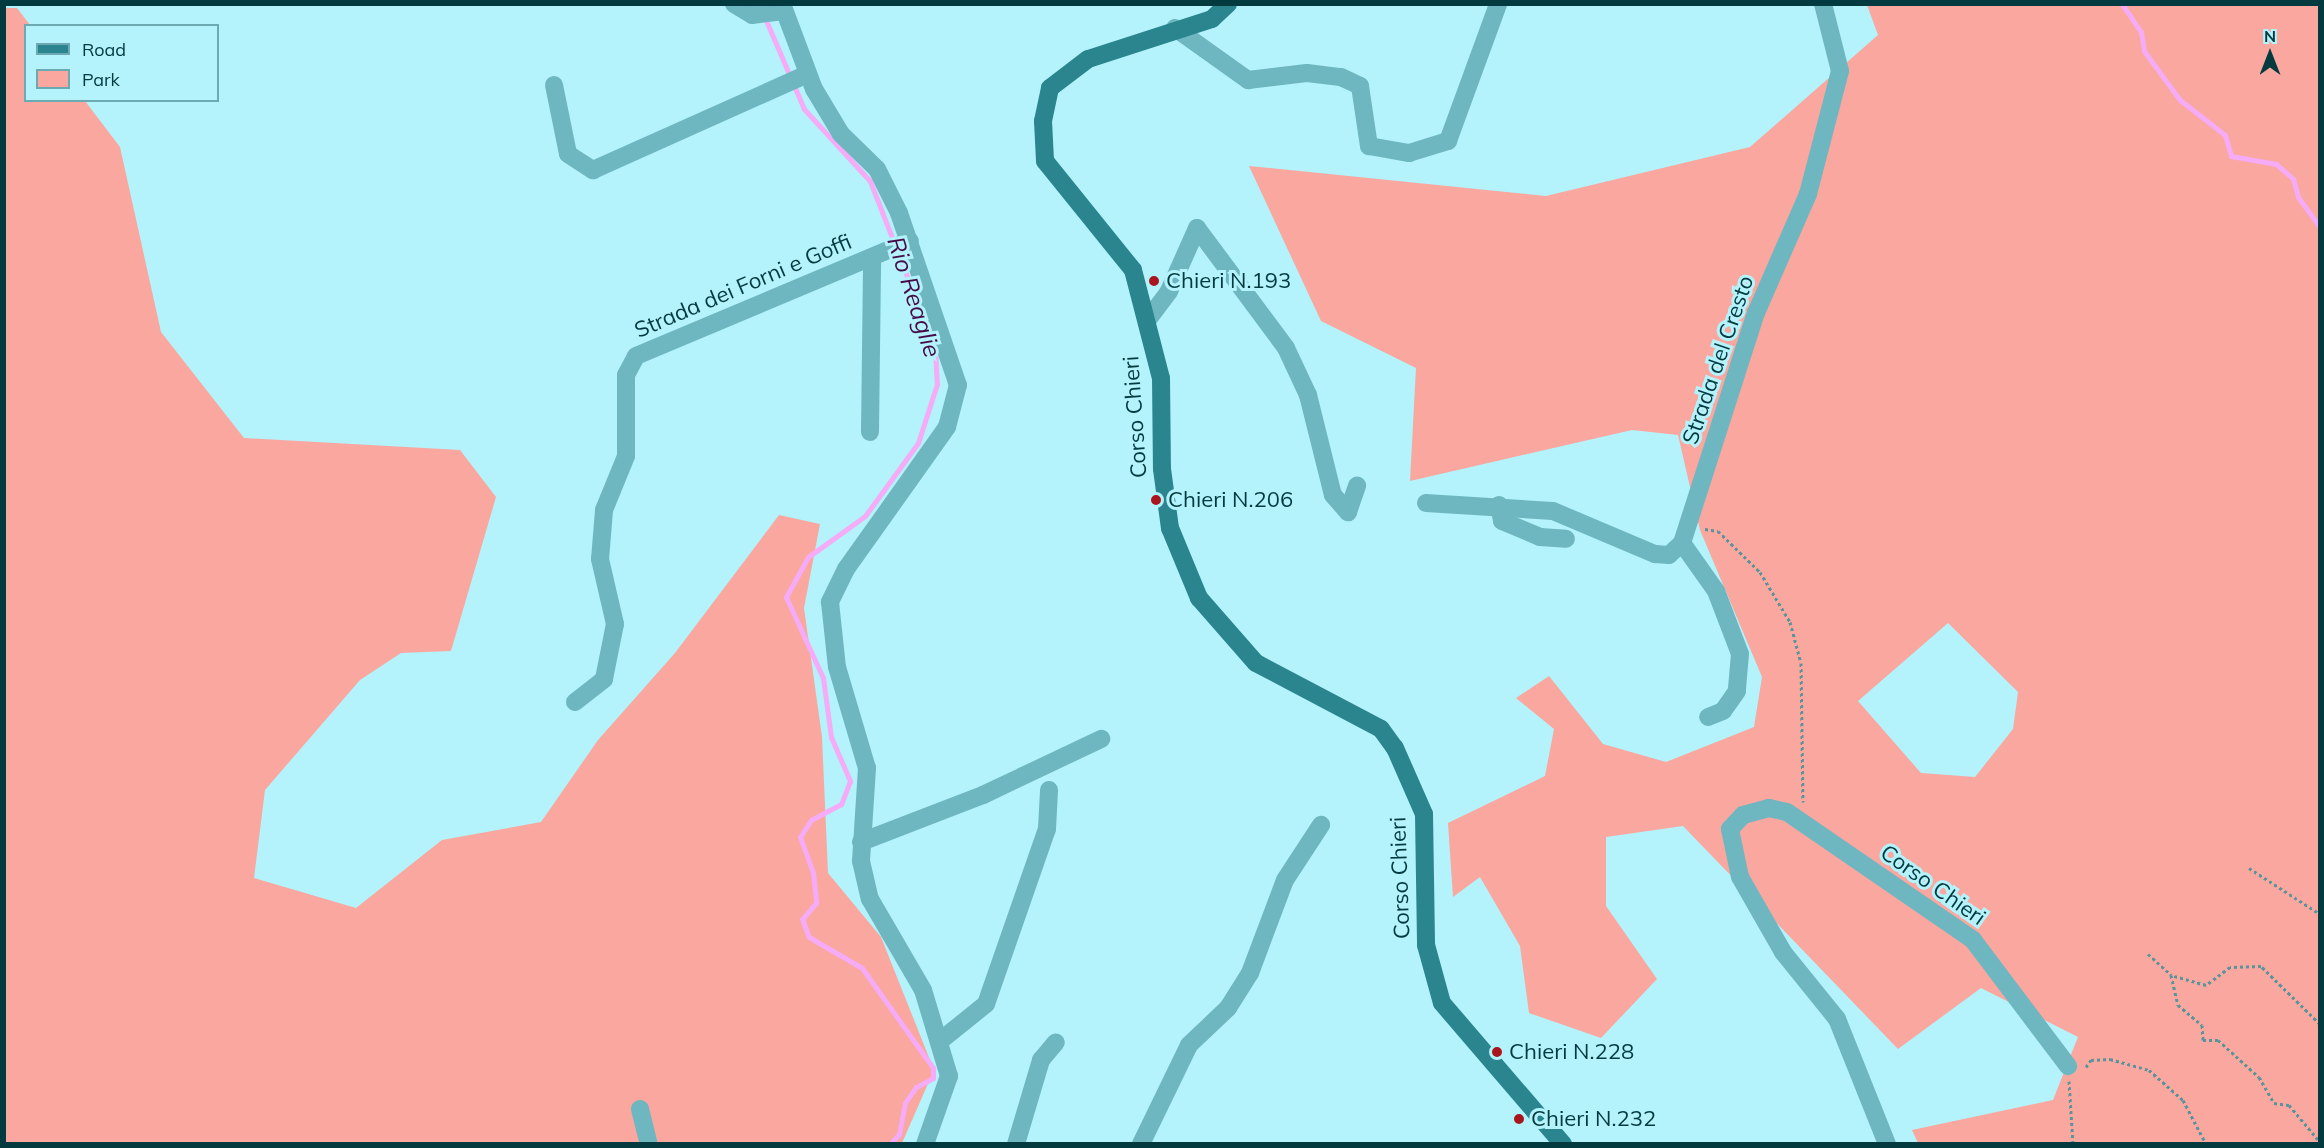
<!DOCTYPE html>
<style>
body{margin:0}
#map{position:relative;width:2324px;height:1148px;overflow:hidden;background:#b4f3fb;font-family:Mulish,sans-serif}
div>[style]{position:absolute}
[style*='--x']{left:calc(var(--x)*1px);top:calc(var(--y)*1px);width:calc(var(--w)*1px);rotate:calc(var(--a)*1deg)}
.green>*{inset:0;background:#f9a79f}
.stream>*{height:5px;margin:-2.5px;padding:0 2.5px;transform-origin:2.5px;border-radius:2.5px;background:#f6abf7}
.path>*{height:3px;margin-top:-1.5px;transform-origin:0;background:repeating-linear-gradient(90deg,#59949b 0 3px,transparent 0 6px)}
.minor>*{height:18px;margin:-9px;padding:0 9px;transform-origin:9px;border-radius:9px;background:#6eb7c1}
.major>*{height:18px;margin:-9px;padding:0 9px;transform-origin:9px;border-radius:9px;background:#2a858f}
.dots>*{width:16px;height:16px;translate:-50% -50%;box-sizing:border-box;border:3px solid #b4f3fb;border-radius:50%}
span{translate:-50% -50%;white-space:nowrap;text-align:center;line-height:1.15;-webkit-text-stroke:6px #b4f3fb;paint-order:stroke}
.poi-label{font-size:22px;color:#033a40}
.left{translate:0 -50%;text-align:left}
.street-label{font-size:22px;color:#033a40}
.water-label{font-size:24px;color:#450a48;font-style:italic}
.frame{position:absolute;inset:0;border:6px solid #033a40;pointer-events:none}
.legend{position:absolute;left:24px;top:24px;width:195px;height:78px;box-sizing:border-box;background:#b4f3fb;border:2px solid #6da9b0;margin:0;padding:8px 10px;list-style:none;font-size:18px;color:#033a40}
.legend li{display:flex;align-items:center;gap:12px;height:30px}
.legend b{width:30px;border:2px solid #6da9b0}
.north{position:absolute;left:2240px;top:24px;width:60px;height:60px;-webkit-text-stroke:4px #b4f3fb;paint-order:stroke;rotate:0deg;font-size:16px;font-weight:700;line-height:24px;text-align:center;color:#033a40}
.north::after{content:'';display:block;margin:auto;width:21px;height:27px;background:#033a40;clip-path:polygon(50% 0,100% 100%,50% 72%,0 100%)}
</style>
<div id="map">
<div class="green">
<div style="clip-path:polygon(evenodd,1867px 5px,2319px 5px,2319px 1143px,1918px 1143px,1912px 1130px,2053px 1100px,2078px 1037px,1981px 988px,1898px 1049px,1683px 826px,1606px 837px,1606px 906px,1657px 979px,1601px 1038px,1529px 1013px,1520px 946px,1480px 877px,1453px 897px,1448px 823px,1545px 776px,1554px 729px,1516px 698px,1549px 676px,1603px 744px,1666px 762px,1754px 727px,1762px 677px,1700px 530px,1678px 435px,1632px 430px,1410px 481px,1416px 368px,1321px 321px,1249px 166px,1546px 196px,1750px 147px,1878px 35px,1867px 5px,1948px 623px,2018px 692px,2013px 729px,1975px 777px,1921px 773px,1858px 701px,1948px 623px)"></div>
<div style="clip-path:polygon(4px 8px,17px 8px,30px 25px,26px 100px,85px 101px,120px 147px,161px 332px,244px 438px,460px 450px,496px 497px,451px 651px,401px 653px,360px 680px,265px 790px,254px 878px,356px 908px,442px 840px,541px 822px,598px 740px,675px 653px,779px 515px,820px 524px,804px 608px,822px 737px,828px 873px,881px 937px,934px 1070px,902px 1143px,5px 1143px)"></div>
</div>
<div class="stream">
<div style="--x:759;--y:4;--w:114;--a:66.8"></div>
<div style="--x:804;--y:109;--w:98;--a:47.5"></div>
<div style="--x:870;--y:181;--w:180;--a:68.8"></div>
<div style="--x:935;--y:349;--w:35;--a:87"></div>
<div style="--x:937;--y:384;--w:62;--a:107.9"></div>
<div style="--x:918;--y:443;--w:90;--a:126"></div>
<div style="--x:865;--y:516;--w:70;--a:144.3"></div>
<div style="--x:808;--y:557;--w:46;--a:118.8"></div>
<div style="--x:786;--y:597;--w:89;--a:65.4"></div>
<div style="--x:823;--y:678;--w:60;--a:82.3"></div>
<div style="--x:831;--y:737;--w:48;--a:66.6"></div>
<div style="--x:850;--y:781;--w:25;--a:111"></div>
<div style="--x:841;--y:804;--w:34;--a:152"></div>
<div style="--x:811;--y:820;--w:20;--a:123"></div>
<div style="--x:800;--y:837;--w:37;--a:70"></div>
<div style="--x:813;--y:872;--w:31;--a:84"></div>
<div style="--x:816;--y:903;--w:21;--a:131"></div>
<div style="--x:802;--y:919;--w:19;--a:69"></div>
<div style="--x:809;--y:937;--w:61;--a:30.3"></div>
<div style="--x:862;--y:968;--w:123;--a:54.6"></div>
<div style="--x:933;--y:1068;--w:10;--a:90"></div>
<div style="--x:933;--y:1078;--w:19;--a:152"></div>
<div style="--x:916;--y:1087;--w:19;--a:125"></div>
<div style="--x:905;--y:1103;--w:32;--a:101"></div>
<div style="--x:899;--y:1134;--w:13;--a:132"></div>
<div style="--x:2122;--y:4;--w:34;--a:56"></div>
<div style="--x:2141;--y:32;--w:19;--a:81"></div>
<div style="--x:2144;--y:51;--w:61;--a:53.7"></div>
<div style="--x:2180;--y:100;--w:57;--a:37.9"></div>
<div style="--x:2225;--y:135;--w:22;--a:74"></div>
<div style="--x:2231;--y:156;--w:46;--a:10.1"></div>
<div style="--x:2276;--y:164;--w:23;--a:41"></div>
<div style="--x:2293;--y:179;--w:19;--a:74"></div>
<div style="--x:2298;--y:197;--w:37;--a:54"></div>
</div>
<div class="path">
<div style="--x:1705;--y:529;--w:13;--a:9"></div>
<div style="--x:1718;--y:531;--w:59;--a:44.3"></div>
<div style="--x:1760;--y:572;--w:58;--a:59"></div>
<div style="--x:1790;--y:622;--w:42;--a:75"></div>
<div style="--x:1801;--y:663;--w:139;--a:89.2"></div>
<div style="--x:2249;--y:868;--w:85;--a:32.9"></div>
<div style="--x:2148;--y:954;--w:31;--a:42"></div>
<div style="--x:2320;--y:1024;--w:83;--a:-135.5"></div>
<div style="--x:2261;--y:966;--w:31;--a:178"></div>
<div style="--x:2230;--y:967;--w:30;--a:143"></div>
<div style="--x:2206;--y:985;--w:36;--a:-164"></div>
<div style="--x:2171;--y:975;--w:31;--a:77"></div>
<div style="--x:2178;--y:1005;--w:31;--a:40"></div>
<div style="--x:2202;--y:1025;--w:15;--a:86"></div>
<div style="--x:2203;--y:1040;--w:15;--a:0"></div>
<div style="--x:2218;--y:1040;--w:55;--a:42.1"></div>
<div style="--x:2259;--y:1077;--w:30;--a:60"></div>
<div style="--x:2274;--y:1103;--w:15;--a:8"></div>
<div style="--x:2289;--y:1105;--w:48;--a:50"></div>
<div style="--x:2086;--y:1067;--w:9;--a:-54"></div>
<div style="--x:2091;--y:1060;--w:19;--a:-3"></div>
<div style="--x:2110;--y:1059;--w:41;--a:15.8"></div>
<div style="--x:2149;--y:1070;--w:45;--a:41.4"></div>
<div style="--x:2183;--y:1100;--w:50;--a:62.4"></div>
<div style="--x:2069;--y:1081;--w:63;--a:86.4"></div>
</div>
<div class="minor">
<div style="--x:734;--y:4;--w:21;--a:31"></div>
<div style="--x:752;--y:15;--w:32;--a:-7"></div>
<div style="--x:782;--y:4;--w:91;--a:69.4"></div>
<div style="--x:814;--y:89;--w:52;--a:59"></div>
<div style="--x:841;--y:134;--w:50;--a:44.2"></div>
<div style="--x:877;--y:169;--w:49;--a:63.4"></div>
<div style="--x:899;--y:213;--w:182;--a:71.1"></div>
<div style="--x:958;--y:385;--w:43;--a:104.7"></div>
<div style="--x:947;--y:427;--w:174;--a:125.4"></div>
<div style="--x:846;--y:569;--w:37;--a:116"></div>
<div style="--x:830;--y:602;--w:65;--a:83.9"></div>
<div style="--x:837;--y:667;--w:105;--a:73.5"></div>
<div style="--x:867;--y:768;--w:93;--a:93.7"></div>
<div style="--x:861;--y:861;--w:39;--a:77"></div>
<div style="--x:870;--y:899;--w:105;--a:59.8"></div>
<div style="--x:923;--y:990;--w:90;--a:73.2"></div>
<div style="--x:949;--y:1076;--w:72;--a:109.4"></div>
<div style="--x:1175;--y:28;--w:90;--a:35.5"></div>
<div style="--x:1248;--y:80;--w:59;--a:-6.8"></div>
<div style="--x:1307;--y:73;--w:34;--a:7"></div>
<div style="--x:1341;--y:77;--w:21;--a:25"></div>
<div style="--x:1360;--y:86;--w:61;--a:81.5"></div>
<div style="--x:1369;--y:146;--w:41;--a:9.9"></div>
<div style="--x:1409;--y:153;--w:41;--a:-17.1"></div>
<div style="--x:1448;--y:141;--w:146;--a:-69.9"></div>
<div style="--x:554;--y:85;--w:70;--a:78.5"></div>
<div style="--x:568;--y:154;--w:30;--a:33"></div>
<div style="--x:593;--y:170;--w:235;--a:-24.1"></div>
<div style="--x:1149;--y:318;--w:34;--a:-53"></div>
<div style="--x:1169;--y:291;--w:69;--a:-66"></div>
<div style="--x:1197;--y:228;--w:149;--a:53.4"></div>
<div style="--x:1286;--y:348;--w:52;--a:64.9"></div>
<div style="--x:1308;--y:395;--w:103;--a:76"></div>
<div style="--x:1333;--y:495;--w:23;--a:49"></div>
<div style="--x:1348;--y:512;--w:28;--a:-71"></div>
<div style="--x:870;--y:432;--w:173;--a:-89.3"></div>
<div style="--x:1426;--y:503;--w:127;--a:3.6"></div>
<div style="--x:1553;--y:511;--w:111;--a:22.9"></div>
<div style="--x:1655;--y:554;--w:14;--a:4"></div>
<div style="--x:1669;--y:555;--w:18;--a:-43"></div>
<div style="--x:1682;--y:543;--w:242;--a:-72.2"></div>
<div style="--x:1756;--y:313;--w:130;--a:-66.4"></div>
<div style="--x:1808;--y:194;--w:127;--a:-75.4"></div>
<div style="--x:1840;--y:71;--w:69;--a:-104.2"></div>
<div style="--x:1499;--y:505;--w:16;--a:79"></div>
<div style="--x:1502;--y:521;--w:41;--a:22.8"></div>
<div style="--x:1540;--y:537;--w:26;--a:4"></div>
<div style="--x:1682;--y:543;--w:59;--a:54.7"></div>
<div style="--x:1716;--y:591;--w:67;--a:69.1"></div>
<div style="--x:1740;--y:654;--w:37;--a:95"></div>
<div style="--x:1737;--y:691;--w:24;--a:125"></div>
<div style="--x:1723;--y:711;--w:16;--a:158"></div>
<div style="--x:575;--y:702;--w:37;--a:-38"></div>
<div style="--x:604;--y:679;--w:56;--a:-78.7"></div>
<div style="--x:615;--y:624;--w:67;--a:-103"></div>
<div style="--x:600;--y:559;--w:49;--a:-85.3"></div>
<div style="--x:604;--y:510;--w:58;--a:-67.8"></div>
<div style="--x:626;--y:456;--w:81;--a:-90"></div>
<div style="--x:626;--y:375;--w:21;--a:-62"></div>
<div style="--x:636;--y:356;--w:297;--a:-22.8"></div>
<div style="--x:861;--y:842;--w:131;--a:-21.1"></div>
<div style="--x:983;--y:795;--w:131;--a:-25.4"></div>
<div style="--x:940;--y:1041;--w:59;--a:-38.8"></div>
<div style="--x:986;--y:1004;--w:185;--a:-70.8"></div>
<div style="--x:1047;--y:829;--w:39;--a:-87"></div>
<div style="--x:640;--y:1109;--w:36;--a:76"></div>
<div style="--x:1016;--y:1144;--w:88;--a:-73.4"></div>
<div style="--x:1041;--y:1060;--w:23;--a:-50"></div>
<div style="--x:1141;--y:1144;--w:110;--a:-64.1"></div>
<div style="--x:1189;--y:1045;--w:54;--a:-43.5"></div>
<div style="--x:1228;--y:1008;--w:41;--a:-57.8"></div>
<div style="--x:1250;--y:973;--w:99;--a:-69.4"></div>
<div style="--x:1285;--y:880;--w:66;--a:-56.8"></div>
<div style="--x:1887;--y:1144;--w:135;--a:-111.8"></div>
<div style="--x:1837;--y:1019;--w:86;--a:-128.9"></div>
<div style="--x:1783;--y:952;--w:86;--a:-119.8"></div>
<div style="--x:1740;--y:877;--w:49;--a:-101.8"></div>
<div style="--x:1730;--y:829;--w:19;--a:-47"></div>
<div style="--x:1743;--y:815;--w:27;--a:-15"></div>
<div style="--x:1769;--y:808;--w:18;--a:13"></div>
<div style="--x:1787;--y:812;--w:226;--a:34.5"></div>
<div style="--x:1973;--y:940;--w:158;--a:53"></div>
</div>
<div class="major">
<div style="--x:1228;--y:4;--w:22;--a:137"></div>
<div style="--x:1212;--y:19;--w:130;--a:162.1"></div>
<div style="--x:1088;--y:59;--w:48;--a:142.7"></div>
<div style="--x:1050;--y:88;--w:34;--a:102"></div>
<div style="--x:1043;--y:121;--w:40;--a:87.1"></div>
<div style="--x:1045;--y:161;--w:140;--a:51.1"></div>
<div style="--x:1133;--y:270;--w:112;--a:75.5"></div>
<div style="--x:1161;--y:378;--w:91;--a:89.4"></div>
<div style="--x:1162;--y:469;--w:60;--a:82.3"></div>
<div style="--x:1170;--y:528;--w:76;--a:67.5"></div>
<div style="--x:1199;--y:598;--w:86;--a:48.8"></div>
<div style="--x:1256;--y:663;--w:141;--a:27.8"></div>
<div style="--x:1381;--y:729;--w:24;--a:54"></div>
<div style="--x:1395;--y:748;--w:72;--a:66.3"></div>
<div style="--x:1424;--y:814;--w:131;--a:89.1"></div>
<div style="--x:1426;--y:945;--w:60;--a:74.6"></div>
<div style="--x:1442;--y:1003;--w:186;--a:49.4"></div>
</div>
<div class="dots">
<div style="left:1154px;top:281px;background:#a9151c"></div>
<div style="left:1156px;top:500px;background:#a9151c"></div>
<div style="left:1497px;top:1052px;background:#a9151c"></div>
<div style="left:1519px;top:1119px;background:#a9151c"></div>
</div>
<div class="poi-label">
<span class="left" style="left:1166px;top:281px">Chieri N.193</span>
<span class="left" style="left:1168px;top:500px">Chieri N.206</span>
<span class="left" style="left:1509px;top:1052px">Chieri N.228</span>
<span class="left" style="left:1531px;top:1119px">Chieri N.232</span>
</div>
<div class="street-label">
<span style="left:743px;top:286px;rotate:-23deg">Strada dei Forni e Goffi</span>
<span style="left:1718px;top:360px;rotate:-71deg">Strada del Cresto</span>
<span style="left:1135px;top:417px;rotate:-94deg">Corso Chieri</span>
<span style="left:1400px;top:878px;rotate:-92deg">Corso Chieri</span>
<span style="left:1933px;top:885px;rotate:35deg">Corso Chieri</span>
</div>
<div class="water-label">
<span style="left:914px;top:297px;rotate:72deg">Rio Reaglie</span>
</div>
<div class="frame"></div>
<ul class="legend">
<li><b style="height:8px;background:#2a858f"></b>Road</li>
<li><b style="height:16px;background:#f9a79f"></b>Park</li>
</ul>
<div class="north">N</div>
</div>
